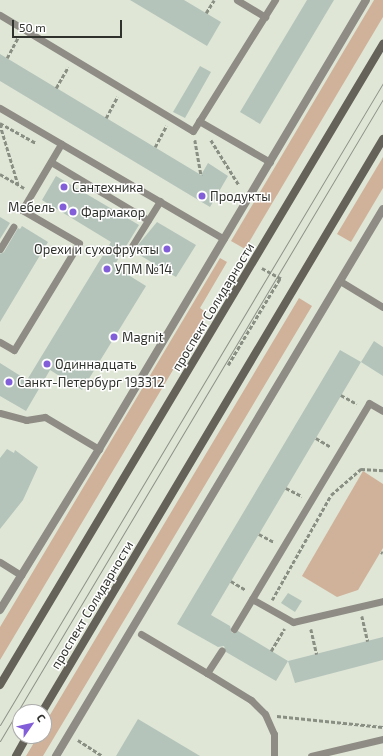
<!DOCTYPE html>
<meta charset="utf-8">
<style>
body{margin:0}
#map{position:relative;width:383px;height:756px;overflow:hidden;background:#dfe6d6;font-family:"Exo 2",sans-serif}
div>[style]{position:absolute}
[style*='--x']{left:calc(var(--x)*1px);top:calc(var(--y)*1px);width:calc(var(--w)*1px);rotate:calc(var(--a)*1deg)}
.green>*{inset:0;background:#d0b29b}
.building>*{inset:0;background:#b4c4bb}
.path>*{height:2.5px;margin-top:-1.25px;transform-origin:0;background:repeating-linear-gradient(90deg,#8a8f84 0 4px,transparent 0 6px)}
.service>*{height:7px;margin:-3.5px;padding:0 3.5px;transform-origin:3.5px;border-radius:3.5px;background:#8e8c85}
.minor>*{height:8px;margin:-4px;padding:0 4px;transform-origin:4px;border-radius:4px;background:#8e8c85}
.secondary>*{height:8px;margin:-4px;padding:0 4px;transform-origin:4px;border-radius:4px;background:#656259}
.tram>*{height:1px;margin:-0.5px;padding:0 0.5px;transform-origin:0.5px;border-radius:0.5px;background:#8e9388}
.dots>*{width:11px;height:11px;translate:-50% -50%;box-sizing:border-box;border:2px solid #fff;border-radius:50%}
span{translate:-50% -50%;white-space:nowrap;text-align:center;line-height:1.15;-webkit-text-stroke:3px #fff;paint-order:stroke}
.poi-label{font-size:13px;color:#2f322c}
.left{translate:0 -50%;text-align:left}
.right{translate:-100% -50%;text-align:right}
.street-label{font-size:13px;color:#2f322c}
.north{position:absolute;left:12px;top:704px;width:40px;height:40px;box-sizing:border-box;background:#fff;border:1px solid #acadab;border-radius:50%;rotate:56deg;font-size:11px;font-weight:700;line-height:16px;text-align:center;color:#2f322c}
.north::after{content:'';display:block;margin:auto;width:14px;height:18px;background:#825ed9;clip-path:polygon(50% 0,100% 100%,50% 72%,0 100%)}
.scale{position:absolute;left:12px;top:20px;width:110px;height:18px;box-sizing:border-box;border:2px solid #2f322c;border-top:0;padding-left:5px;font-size:12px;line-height:14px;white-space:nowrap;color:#2f322c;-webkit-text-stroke:3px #fff;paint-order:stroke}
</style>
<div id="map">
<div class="green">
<div style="clip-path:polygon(374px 0,383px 0,383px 17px,245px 249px,231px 241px)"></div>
<div style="clip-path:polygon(383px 157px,383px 188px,351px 242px,337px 234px)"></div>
<div style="clip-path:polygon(220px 258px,227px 262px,200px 308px,207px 313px,0 660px,0 627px)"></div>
<div style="clip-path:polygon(299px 298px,312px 306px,43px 756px,26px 756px,38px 736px,44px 736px,44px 725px)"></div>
<div style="clip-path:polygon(363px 471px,383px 484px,383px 548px,358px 590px,337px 597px,302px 576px)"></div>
</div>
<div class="building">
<div style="clip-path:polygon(130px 0,184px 0,221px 22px,207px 46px)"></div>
<div style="clip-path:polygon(307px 0,334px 0,260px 124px,240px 112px)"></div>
<div style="clip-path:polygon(0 54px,201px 175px,208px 163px,228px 176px,210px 207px,0 81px)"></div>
<div style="clip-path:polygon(200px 66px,211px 72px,185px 118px,173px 112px)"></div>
<div style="clip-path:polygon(56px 176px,139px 225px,114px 266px,146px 286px,82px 390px,50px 370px,26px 411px,0 396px,0 363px,27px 380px,111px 242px,42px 200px)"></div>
<div style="clip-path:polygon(0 217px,10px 223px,0 239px)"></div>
<div style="clip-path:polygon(157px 222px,196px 245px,176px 277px,133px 251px)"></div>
<div style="clip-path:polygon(22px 226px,48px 242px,0 322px,0 254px,4px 252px,18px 228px,20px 229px)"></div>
<div style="clip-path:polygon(374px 341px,383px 347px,383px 376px,361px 362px)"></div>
<div style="clip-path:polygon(340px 350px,361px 362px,211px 615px,230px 626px,232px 633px,238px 631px,288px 661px,276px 681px,226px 652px,224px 646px,218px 647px,177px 624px)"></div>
<div style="clip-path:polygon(7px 449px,14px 453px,15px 450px,38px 467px,23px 500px,0 529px,0 458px)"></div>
<div style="clip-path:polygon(288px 593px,302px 601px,295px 612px,281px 603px)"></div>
<div style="clip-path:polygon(383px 637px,383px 660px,295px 683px,288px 661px)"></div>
<div style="clip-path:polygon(138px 719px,200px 756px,116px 756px)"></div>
</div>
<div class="path">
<div style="--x:206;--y:13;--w:15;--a:-58"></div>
<div style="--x:7;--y:58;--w:24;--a:-62"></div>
<div style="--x:56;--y:88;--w:24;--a:-60"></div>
<div style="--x:106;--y:118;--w:24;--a:-62"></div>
<div style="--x:0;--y:123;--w:41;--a:29.1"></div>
<div style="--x:0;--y:124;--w:63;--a:73.3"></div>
<div style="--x:195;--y:140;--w:36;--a:80"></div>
<div style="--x:211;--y:140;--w:53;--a:58.1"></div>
<div style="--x:155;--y:147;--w:24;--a:-62"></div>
<div style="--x:0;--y:174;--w:28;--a:30"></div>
<div style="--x:262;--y:268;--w:23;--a:29"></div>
<div style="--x:228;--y:365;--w:101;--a:-59.1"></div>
<div style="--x:341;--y:395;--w:18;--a:29"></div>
<div style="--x:316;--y:438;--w:17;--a:31"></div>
<div style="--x:286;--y:488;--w:18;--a:27"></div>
<div style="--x:259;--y:534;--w:17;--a:28"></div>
<div style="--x:381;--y:552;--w:2;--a:27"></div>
<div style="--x:231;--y:581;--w:17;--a:31"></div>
<div style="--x:272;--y:600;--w:120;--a:-60.7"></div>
<div style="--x:331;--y:495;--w:40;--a:-41"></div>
<div style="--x:361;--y:469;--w:22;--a:3"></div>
<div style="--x:362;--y:616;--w:26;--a:77"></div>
<div style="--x:311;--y:629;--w:26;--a:77"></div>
<div style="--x:271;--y:651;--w:26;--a:-59"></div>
<div style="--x:277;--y:716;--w:107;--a:5.9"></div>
<div style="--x:78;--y:740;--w:30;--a:33"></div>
</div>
<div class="service">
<div style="--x:237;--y:0;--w:33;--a:31"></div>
<div style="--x:0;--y:15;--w:225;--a:31"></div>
<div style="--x:193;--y:131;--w:155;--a:-58"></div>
<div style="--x:0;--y:108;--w:259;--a:30.3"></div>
<div style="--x:199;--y:121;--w:82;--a:30"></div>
<div style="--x:51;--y:162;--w:113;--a:30.9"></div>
<div style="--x:132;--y:246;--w:53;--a:-58.1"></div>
<div style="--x:0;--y:249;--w:26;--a:-59"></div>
<div style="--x:340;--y:281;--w:50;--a:31.2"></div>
<div style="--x:0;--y:342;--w:16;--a:30"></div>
<div style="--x:14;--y:350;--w:125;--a:-58.7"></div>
<div style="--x:79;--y:243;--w:66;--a:-149.9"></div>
<div style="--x:22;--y:210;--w:77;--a:-59.4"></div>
<div style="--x:0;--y:413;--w:27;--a:15"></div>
<div style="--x:26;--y:420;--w:19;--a:-9"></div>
<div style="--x:45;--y:417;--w:63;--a:30.7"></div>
<div style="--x:0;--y:562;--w:25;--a:32"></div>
<div style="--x:252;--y:599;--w:47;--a:29.3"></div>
<div style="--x:293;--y:622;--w:92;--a:-13.1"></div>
<div style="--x:234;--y:629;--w:263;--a:-59.1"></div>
<div style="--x:369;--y:403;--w:16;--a:30"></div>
<div style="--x:141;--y:634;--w:77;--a:30.6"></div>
<div style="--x:207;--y:673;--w:27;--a:-57"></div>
<div style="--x:207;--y:673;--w:52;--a:31.5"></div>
<div style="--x:251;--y:700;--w:20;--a:45"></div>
<div style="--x:265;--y:714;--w:22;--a:66"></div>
<div style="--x:274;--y:734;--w:22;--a:90"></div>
<div style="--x:311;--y:756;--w:74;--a:-13.3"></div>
</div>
<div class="minor">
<div style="--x:0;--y:610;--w:189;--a:-58.4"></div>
<div style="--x:99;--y:449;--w:522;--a:-59.26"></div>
<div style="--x:56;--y:756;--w:637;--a:-59.13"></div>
</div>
<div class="secondary">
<div style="--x:0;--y:685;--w:747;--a:-59.14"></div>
<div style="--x:42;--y:712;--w:667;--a:-59.24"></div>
<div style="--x:16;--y:756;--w:23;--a:-61"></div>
</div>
<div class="tram">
<div style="--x:0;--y:725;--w:748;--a:-59.18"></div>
<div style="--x:0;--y:741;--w:748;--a:-59.18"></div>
</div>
<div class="dots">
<div style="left:64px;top:187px;background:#825ed9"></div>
<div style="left:202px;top:196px;background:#825ed9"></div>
<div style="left:63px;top:207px;background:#825ed9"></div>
<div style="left:73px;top:212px;background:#825ed9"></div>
<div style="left:167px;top:249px;background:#825ed9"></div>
<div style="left:107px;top:269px;background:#825ed9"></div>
<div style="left:114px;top:337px;background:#825ed9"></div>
<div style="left:47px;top:364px;background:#825ed9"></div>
<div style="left:9px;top:382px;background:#825ed9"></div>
</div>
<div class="poi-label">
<span class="left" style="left:72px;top:187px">Сантехника</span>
<span class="left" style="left:210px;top:196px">Продукты</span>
<span class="right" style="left:55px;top:207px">Мебель</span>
<span class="left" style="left:81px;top:212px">Фармакор</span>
<span class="right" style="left:159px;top:249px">Орехи и сухофрукты</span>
<span class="left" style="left:115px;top:269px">УПМ №14</span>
<span class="left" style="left:122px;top:337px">Magnit</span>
<span class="left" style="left:55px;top:364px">Одиннадцать</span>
<span class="left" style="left:17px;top:382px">Санкт-Петербург 193312</span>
</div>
<div class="street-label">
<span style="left:213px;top:307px;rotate:-59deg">проспект Солидарности</span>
<span style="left:92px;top:605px;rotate:-59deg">проспект Солидарности</span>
</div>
<div class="north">С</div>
<div class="scale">50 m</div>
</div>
